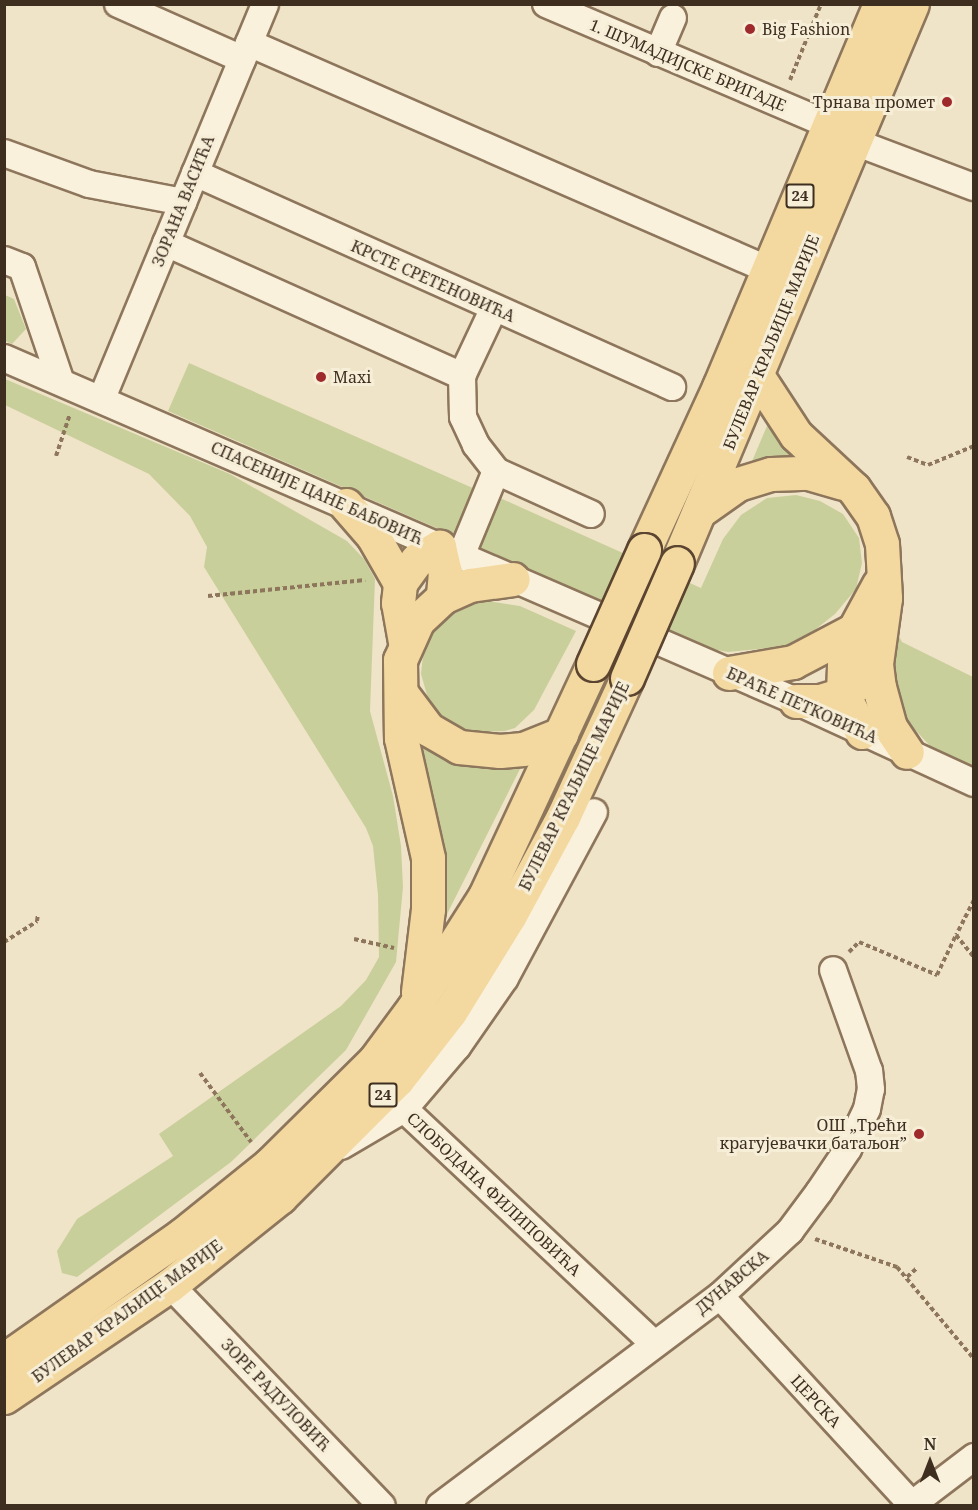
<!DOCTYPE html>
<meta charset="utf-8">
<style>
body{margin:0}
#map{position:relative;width:978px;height:1510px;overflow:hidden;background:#f0e4c8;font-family:"Noto Serif",serif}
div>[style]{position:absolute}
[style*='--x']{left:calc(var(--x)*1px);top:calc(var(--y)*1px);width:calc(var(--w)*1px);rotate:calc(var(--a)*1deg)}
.green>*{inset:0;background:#c9cf9b}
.path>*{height:4px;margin-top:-2px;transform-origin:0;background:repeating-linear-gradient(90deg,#8d765c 0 4.5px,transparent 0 7.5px)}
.roads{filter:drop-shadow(2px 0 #8d765c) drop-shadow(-2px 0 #8d765c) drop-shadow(0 2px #8d765c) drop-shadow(0 -2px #8d765c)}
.minor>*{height:26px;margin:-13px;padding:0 13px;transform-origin:13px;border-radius:13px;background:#faf1dc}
.major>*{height:33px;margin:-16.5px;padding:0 16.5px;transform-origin:16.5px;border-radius:16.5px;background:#f3d9a0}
.bridges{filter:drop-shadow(2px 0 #5b4430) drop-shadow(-2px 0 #5b4430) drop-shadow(0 2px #5b4430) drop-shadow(0 -2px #5b4430)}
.major-bridge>*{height:33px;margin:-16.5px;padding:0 16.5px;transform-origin:16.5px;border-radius:16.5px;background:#f3d9a0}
.dots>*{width:16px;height:16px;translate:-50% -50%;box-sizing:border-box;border:3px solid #f7eed8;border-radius:50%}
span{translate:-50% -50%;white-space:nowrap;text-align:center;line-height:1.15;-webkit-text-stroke:6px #f7eed8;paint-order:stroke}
.shield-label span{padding:2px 4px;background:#f7eed8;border:2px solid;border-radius:4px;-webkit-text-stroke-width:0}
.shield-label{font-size:15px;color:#3d2e20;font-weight:700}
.poi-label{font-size:16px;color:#3d2e20}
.left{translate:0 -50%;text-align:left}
.right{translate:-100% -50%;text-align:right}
.street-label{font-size:16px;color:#3d2e20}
.frame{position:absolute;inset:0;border:6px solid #3d2e20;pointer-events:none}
.north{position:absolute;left:900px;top:1432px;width:60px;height:60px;-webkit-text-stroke:4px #f7eed8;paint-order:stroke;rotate:0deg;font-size:16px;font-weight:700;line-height:24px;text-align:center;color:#3d2e20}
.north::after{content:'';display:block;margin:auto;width:21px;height:27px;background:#3d2e20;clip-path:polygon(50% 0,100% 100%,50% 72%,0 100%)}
</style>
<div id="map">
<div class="green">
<div style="clip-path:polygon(5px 295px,14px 299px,26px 329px,12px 344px,5px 341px)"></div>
<div style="clip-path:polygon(189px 363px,475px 489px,455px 536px,168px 411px)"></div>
<div style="clip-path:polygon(5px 379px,230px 474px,347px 541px,364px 559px,375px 579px,370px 711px,393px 796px,401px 846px,403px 887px,396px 962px,346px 1050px,231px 1162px,77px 1277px,62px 1273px,57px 1251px,77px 1219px,173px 1156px,159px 1134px,341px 1006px,366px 980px,379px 957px,378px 895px,373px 846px,366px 828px,204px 567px,207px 547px,190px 516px,149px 474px,5px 405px)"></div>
<div style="clip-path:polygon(770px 419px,810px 462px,750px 466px)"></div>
<div style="clip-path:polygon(796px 495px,820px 501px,843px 514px,859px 538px,862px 563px,856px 589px,835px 614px,802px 640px,779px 647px,728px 652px,701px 647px,479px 547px,500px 498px,701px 588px,723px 539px,741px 515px,767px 498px)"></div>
<div style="clip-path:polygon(481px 600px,520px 606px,576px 631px,534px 710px,515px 728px,505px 731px,477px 732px,449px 724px,429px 702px,421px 674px,424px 646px,442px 620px)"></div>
<div style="clip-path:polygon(892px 622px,902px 642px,973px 677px,973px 767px,931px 747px,904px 718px,892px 685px)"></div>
<div style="clip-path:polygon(414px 734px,439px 756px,455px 761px,520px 769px,440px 928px)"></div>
</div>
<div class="path">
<div style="--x:790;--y:80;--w:82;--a:-67.8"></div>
<div style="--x:56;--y:456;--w:44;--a:-71.6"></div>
<div style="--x:907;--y:457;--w:22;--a:21"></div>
<div style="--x:928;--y:465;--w:50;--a:-22.4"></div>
<div style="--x:208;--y:596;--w:158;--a:-5.8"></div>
<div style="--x:974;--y:900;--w:39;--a:117"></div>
<div style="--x:956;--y:935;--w:28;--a:51"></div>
<div style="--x:354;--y:939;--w:41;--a:12.7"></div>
<div style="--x:4;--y:942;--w:39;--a:-32"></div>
<div style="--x:37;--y:921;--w:7;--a:-82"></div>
<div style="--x:849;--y:952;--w:14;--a:-45"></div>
<div style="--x:859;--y:942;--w:85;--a:22.9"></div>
<div style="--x:937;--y:975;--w:44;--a:-64.6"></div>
<div style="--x:200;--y:1073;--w:86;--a:53.5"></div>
<div style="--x:815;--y:1239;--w:87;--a:18.9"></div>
<div style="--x:897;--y:1267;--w:120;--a:50.1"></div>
<div style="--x:907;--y:1277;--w:15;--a:-42"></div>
</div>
<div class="roads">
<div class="minor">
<div style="--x:118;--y:4;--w:136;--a:23.9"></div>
<div style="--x:546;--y:4;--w:309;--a:23.1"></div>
<div style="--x:249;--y:43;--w:567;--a:23.58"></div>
<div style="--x:658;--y:53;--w:38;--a:-67"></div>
<div style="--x:852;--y:141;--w:130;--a:20.7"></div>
<div style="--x:4;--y:153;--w:90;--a:20"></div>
<div style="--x:89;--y:184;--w:96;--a:10.8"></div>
<div style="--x:195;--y:173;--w:523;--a:24.16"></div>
<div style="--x:166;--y:243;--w:325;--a:24.2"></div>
<div style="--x:462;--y:376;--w:41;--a:88.6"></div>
<div style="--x:463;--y:417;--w:31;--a:65"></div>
<div style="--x:476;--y:445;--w:33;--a:52"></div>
<div style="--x:496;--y:471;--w:92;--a:112.4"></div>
<div style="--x:4;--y:260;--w:19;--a:21"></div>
<div style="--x:22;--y:267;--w:121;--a:71.3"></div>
<div style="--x:4;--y:358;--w:863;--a:23.42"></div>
<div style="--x:796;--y:701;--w:196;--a:24.7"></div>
<div style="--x:462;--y:376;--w:75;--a:-64.8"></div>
<div style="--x:102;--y:398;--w:426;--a:-67.5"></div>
<div style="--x:496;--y:471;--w:104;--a:24.4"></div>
<div style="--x:404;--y:1109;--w:82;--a:-49.5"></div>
<div style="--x:457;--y:1047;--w:84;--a:-55.2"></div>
<div style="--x:505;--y:978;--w:188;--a:-61.8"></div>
<div style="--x:341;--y:1146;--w:73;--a:-30.4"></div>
<div style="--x:404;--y:1109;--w:342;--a:43.2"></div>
<div style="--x:170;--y:1285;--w:306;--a:46.2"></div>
<div style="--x:720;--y:1296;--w:285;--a:47.4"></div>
<div style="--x:440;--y:1506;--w:350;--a:-36.9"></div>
<div style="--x:720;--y:1296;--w:96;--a:-42.9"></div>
<div style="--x:790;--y:1231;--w:49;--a:-53.4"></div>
<div style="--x:819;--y:1192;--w:52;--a:-56"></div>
<div style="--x:848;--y:1149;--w:44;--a:-64.6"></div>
<div style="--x:867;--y:1109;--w:20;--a:-79"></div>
<div style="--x:871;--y:1089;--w:18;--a:-96"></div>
<div style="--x:869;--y:1071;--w:107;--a:-109.6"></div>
<div style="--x:910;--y:1506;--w:81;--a:-37.4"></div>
</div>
<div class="major">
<div style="--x:758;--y:377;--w:69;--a:56.8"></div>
<div style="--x:796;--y:435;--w:79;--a:43"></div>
<div style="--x:854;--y:489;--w:33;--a:55"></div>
<div style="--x:873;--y:516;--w:29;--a:72"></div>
<div style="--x:882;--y:544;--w:54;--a:86.8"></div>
<div style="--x:885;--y:598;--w:67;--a:97.8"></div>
<div style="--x:876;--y:664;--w:23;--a:83"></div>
<div style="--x:879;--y:687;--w:41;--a:74.6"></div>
<div style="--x:890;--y:727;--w:30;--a:56"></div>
<div style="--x:346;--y:505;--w:41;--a:48.9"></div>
<div style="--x:373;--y:536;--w:54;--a:60.1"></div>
<div style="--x:701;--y:510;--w:45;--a:-35.1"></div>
<div style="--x:738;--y:484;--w:34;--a:-17"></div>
<div style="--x:771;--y:474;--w:37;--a:-2"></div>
<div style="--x:808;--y:473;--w:35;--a:16"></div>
<div style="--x:644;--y:550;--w:179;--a:-65.3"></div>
<div style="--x:719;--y:387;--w:415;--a:-67.2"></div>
<div style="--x:677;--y:563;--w:606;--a:-67.2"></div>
<div style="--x:443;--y:597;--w:30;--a:-24"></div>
<div style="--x:470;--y:585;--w:43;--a:-7.9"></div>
<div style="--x:405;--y:642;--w:40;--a:-100"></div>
<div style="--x:398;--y:603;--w:20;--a:-84"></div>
<div style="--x:400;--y:583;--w:29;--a:-54"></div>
<div style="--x:417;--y:560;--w:26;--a:-31"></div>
<div style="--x:439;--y:547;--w:26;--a:77"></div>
<div style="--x:445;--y:572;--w:25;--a:95"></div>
<div style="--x:443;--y:597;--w:34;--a:137"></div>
<div style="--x:418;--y:620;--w:44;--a:114.2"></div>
<div style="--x:400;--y:660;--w:78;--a:89.3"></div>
<div style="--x:401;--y:738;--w:123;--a:77.3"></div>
<div style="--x:428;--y:858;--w:51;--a:90"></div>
<div style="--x:428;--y:909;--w:84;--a:96.9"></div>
<div style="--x:729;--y:673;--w:65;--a:-9.8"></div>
<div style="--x:793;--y:662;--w:69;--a:-27.7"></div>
<div style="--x:401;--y:693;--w:45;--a:53.1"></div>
<div style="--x:428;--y:729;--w:36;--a:30"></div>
<div style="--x:459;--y:747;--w:41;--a:5.6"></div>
<div style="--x:500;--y:751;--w:23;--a:-5"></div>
<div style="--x:523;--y:749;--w:41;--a:-21.5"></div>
<div style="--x:796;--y:701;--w:24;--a:0"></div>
<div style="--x:820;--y:701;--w:24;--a:-17"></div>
<div style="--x:843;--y:694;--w:21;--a:-37"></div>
<div style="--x:862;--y:732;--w:42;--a:-116.6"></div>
<div style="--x:843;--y:694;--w:35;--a:-88"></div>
<div style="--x:844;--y:659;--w:31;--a:-71"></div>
<div style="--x:854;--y:630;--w:52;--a:-61.5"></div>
<div style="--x:4;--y:1360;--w:218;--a:-35.1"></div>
<div style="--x:182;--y:1235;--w:112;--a:-38.8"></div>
<div style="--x:269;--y:1165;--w:149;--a:-44.7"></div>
<div style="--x:375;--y:1060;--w:67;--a:-53.5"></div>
<div style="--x:415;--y:1006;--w:130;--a:-57.5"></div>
<div style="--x:485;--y:896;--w:256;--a:-65"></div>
<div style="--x:4;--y:1397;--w:200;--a:-34"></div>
<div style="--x:170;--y:1285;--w:141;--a:-38.7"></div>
<div style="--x:280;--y:1197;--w:165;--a:-45"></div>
<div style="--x:397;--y:1080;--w:86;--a:-52.1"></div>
<div style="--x:450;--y:1012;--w:114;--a:-58.3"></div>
<div style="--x:510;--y:915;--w:111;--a:-61.6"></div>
<div style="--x:563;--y:817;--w:153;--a:-65.3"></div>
</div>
</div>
<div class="bridges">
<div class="major-bridge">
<div style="--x:593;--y:664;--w:125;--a:-65.9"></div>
<div style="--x:627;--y:678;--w:125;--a:-66.5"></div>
</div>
</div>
<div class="dots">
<div style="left:750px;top:29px;background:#9e2a2b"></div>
<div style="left:947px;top:102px;background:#9e2a2b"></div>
<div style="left:321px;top:377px;background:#9e2a2b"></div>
<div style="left:919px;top:1134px;background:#9e2a2b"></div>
</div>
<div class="shield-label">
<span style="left:800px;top:196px">24</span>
<span style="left:383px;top:1095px">24</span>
</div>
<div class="poi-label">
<span class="left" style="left:762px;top:29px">Big Fashion</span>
<span class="right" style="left:935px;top:102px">Трнава промет</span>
<span class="left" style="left:333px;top:377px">Maxi</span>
<span class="right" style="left:907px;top:1134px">ОШ „Трећи<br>крагујевачки батаљон”</span>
</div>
<div class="street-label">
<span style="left:688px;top:65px;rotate:23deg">1. ШУМАДИЈСКЕ БРИГАДЕ</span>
<span style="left:183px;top:201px;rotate:-68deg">ЗОРАНА ВАСИЋА</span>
<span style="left:433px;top:281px;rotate:24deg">КРСТЕ СРЕТЕНОВИЋА</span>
<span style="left:771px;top:342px;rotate:-68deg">БУЛЕВАР КРАЉИЦЕ МАРИЈЕ</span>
<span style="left:317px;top:493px;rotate:24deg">СПАСЕНИЈЕ ЦАНЕ БАБОВИЋ</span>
<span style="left:802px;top:705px;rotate:24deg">БРАЋЕ ПЕТКОВИЋА</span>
<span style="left:574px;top:786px;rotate:-64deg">БУЛЕВАР КРАЉИЦЕ МАРИЈЕ</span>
<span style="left:494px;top:1194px;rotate:43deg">СЛОБОДАНА ФИЛИПОВИЋА</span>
<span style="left:732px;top:1282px;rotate:-40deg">ДУНАВСКА</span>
<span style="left:127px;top:1311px;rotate:-36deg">БУЛЕВАР КРАЉИЦЕ МАРИЈЕ</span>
<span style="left:276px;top:1395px;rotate:46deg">ЗОРЕ РАДУЛОВИЋ</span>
<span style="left:816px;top:1401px;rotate:47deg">ЦЕРСКА</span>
</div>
<div class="frame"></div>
<div class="north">N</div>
</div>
